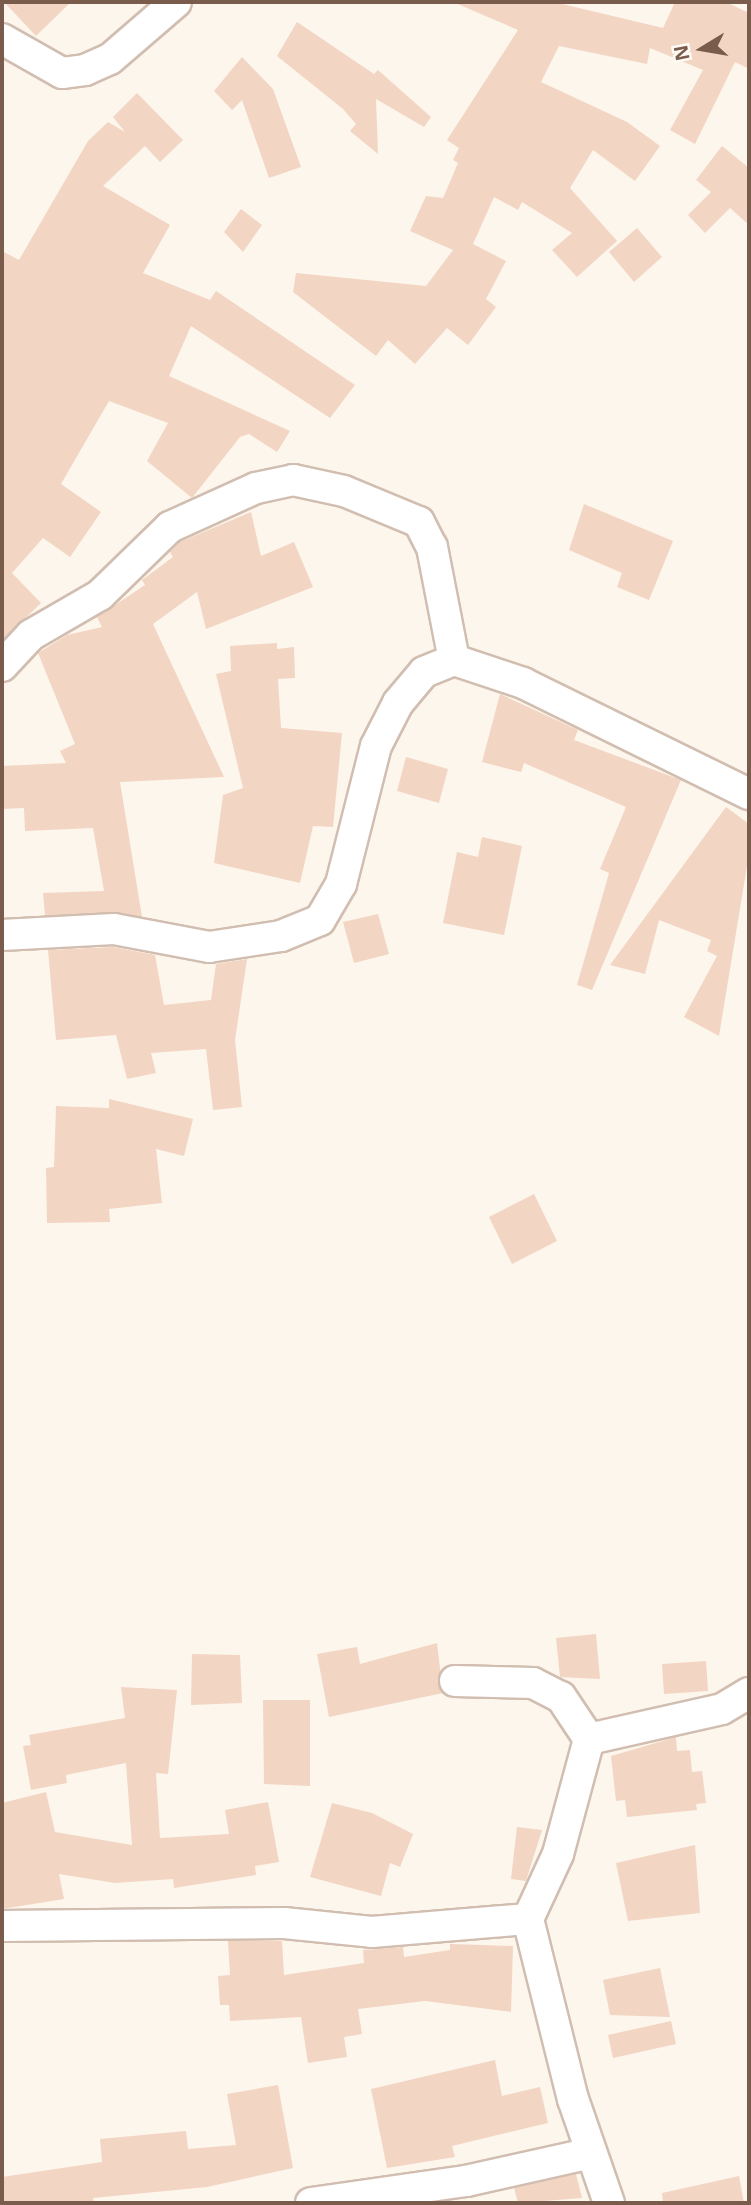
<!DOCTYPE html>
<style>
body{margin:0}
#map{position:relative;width:751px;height:2205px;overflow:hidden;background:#fdf6ec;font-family:"Open Sans",sans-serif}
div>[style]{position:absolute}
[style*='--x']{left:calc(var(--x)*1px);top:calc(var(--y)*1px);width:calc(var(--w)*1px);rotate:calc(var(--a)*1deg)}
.building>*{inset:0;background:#f3d5c3}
.roads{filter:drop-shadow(2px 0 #d1beb0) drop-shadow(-2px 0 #d1beb0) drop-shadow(0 2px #d1beb0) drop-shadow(0 -2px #d1beb0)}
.minor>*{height:30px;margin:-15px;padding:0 15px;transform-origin:15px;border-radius:15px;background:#fff}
span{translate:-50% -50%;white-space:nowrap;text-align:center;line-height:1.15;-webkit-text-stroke:6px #fffaf3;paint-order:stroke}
.frame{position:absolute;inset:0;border:4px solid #7a5c4d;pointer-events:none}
.north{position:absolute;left:667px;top:14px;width:70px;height:70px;-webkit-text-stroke:5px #fffaf3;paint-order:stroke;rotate:259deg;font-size:19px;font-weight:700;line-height:28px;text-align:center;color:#7a5c4d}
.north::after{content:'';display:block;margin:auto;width:24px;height:32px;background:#7a5c4d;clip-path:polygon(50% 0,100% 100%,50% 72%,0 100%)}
</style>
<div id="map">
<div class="building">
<div style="clip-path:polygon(4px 2px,71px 2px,36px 36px)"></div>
<div style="clip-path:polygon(453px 2px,554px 2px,663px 28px,675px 2px,726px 2px,749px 13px,749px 69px,735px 62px,695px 144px,670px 130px,703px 70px,650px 48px,647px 64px,559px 46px,541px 82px,627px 122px,660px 146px,635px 181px,593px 150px,570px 188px,617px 241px,577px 277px,552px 250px,572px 233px,522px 202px,518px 210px,494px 197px,473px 244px,506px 261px,486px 299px,496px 307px,468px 345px,447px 328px,415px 364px,388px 340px,376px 356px,293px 292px,296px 273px,426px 286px,453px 250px,410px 231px,426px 196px,443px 198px,458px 163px,453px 160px,459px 148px,447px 140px,518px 30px)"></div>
<div style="clip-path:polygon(297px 22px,374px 74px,378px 70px,431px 117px,424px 127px,376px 99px,378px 154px,350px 131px,356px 124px,343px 109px,277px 56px)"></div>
<div style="clip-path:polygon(242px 57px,273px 89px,301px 167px,269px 178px,242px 100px,232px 110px,214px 91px)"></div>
<div style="clip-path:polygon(137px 93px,183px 140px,160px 162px,145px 146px,103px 186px,170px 225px,143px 273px,210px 300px,216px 291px,355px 385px,330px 418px,191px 326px,169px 376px,290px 431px,277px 452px,249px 434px,240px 437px,192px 498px,147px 461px,168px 423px,109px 401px,61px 484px,101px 512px,70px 557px,43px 538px,12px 573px,41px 603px,2px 641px,2px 251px,19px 260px,88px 141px,108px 122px,125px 132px,113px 117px)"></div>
<div style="clip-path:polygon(722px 146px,749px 168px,749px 225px,730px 208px,705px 233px,688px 215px,711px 192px,696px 180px)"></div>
<div style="clip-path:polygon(241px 209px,262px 225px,243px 252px,224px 232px)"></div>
<div style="clip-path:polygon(637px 228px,662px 257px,634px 282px,609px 252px)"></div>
<div style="clip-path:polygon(584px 504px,673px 541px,649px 600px,617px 587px,622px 573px,569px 550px)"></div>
<div style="clip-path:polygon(251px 512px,261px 556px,294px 542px,313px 587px,206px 629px,197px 592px,153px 624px,224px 777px,120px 782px,142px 917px,45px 915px,43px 893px,104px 891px,93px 828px,25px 831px,24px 808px,2px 809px,2px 766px,66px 763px,60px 751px,75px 744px,38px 653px,67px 635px,102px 627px,97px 617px,145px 585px,142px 580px,173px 557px,170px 552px,180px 542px)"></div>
<div style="clip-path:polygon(277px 643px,277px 649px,294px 647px,295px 678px,278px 679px,281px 728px,342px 733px,333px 827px,313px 826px,300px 883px,214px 863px,223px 795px,243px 788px,216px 674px,231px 671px,230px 646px)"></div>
<div style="clip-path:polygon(500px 694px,578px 730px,574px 740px,681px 780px,592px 990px,577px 985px,609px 873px,600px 869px,626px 807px,524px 763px,521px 772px,482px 762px)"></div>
<div style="clip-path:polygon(406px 757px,448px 769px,439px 803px,397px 791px)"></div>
<div style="clip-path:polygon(726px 807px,749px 824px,749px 854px,719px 1036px,684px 1017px,717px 956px,707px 951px,711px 940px,659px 920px,645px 974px,610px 965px)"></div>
<div style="clip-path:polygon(482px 837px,522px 846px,504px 935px,443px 923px,457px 852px,478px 857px)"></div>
<div style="clip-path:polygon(378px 914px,389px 954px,354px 963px,343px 922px)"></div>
<div style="clip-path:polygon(113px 947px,155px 955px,164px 1005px,211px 1000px,216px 964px,247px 959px,235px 1040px,242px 1107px,213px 1110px,206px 1049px,151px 1053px,156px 1073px,127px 1079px,116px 1035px,56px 1040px,48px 950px)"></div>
<div style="clip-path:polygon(109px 1099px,193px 1119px,184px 1156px,156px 1149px,162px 1203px,109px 1209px,110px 1222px,47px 1223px,46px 1168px,54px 1167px,56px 1106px,109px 1108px)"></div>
<div style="clip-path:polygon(534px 1194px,557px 1241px,512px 1264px,489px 1217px)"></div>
<div style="clip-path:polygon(596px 1634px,600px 1679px,560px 1677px,556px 1638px)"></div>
<div style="clip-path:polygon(437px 1643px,443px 1693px,329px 1717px,317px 1654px,357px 1647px,360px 1664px)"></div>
<div style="clip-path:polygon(192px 1654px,240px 1655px,242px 1703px,191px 1705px)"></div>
<div style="clip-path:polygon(706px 1661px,708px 1691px,664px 1694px,662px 1664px)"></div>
<div style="clip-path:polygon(121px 1687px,177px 1690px,168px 1774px,156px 1773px,160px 1838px,229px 1834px,225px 1810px,268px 1802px,279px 1862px,255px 1866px,256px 1875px,174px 1888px,173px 1879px,115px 1883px,59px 1874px,64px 1899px,2px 1909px,2px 1803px,46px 1792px,55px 1832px,132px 1845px,126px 1763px,66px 1775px,67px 1783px,31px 1790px,23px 1746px,31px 1745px,29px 1735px,125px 1718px)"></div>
<div style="clip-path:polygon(263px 1700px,310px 1700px,310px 1786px,264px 1784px)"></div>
<div style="clip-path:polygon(676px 1737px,677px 1751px,690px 1750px,692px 1772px,702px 1771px,706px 1803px,696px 1804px,697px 1810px,627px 1817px,625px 1800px,616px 1801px,611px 1756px)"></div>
<div style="clip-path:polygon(332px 1803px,372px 1813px,413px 1834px,400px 1867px,390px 1863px,381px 1896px,310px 1877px)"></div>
<div style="clip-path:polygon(517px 1827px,542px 1830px,526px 1881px,511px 1879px)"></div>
<div style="clip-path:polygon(695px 1845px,700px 1913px,628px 1921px,616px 1863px)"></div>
<div style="clip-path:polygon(228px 1941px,282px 1941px,284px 1975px,364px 1963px,363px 1950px,403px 1947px,404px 1957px,450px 1950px,450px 1944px,513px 1946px,511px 2012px,425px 2001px,358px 2009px,362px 2034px,344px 2037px,347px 2057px,308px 2063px,301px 2017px,230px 2021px,229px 2005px,220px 2005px,218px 1976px,230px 1975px)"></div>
<div style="clip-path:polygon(660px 1968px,670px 2017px,610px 2015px,603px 1980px)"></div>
<div style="clip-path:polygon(671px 2021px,676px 2044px,613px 2058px,608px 2035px)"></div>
<div style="clip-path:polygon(495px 2060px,502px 2096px,540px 2087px,548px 2123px,452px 2146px,455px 2157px,387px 2168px,371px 2089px)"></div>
<div style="clip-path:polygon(278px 2085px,293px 2168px,207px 2187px,93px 2198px,94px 2203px,2px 2203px,2px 2177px,102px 2162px,100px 2139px,186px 2131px,188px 2149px,236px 2145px,227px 2094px)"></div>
<div style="clip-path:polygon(576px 2174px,582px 2198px,518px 2203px,514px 2188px)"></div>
<div style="clip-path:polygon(739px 2176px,744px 2203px,663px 2203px,662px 2193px)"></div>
</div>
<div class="roads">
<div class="minor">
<div style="--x:2;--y:39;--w:69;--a:29.5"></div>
<div style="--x:62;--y:73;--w:23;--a:-7"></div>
<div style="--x:85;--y:70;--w:27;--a:-24"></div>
<div style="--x:110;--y:59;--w:87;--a:-40.8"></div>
<div style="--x:2;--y:666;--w:42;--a:-46.9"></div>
<div style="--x:31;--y:635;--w:80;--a:-30.1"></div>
<div style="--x:100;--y:595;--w:98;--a:-44.2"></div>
<div style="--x:170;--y:527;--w:94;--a:-24.4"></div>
<div style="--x:256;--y:488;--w:38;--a:-12"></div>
<div style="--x:293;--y:480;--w:52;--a:12.2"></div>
<div style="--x:344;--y:491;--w:81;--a:22.5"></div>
<div style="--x:419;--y:522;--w:28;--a:63"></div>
<div style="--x:432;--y:547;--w:115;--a:79"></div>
<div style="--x:2;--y:935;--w:112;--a:-3.1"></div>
<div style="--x:114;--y:929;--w:97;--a:10.7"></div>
<div style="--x:209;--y:947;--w:73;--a:-8.7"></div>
<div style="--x:281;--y:936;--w:42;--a:-22.3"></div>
<div style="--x:320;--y:920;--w:42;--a:-59.7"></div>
<div style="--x:341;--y:884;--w:142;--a:-75.8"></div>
<div style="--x:376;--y:746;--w:48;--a:-62.9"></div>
<div style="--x:398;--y:703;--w:40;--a:-50"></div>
<div style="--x:424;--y:672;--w:32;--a:-22"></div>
<div style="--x:454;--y:660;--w:73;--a:18.4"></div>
<div style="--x:523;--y:683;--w:252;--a:26.2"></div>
<div style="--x:455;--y:1681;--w:78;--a:1.5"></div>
<div style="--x:533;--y:1683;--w:31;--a:27"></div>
<div style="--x:561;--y:1697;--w:50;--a:56.3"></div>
<div style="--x:528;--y:1919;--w:186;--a:76"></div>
<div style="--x:573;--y:2099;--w:110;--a:70.9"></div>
<div style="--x:2;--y:1926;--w:282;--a:-0.6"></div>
<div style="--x:284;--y:1923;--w:88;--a:5.8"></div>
<div style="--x:372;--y:1932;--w:157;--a:-4.8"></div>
<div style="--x:528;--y:1919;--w:72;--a:-65.2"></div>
<div style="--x:558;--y:1854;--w:119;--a:-74.9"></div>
<div style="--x:589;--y:1739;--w:136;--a:-12.7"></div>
<div style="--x:722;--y:1709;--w:31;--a:-31"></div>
<div style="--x:311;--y:2203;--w:157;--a:-8.1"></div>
<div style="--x:466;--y:2181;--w:128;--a:-12.6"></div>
</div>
</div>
<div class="frame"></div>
<div class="north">N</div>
</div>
